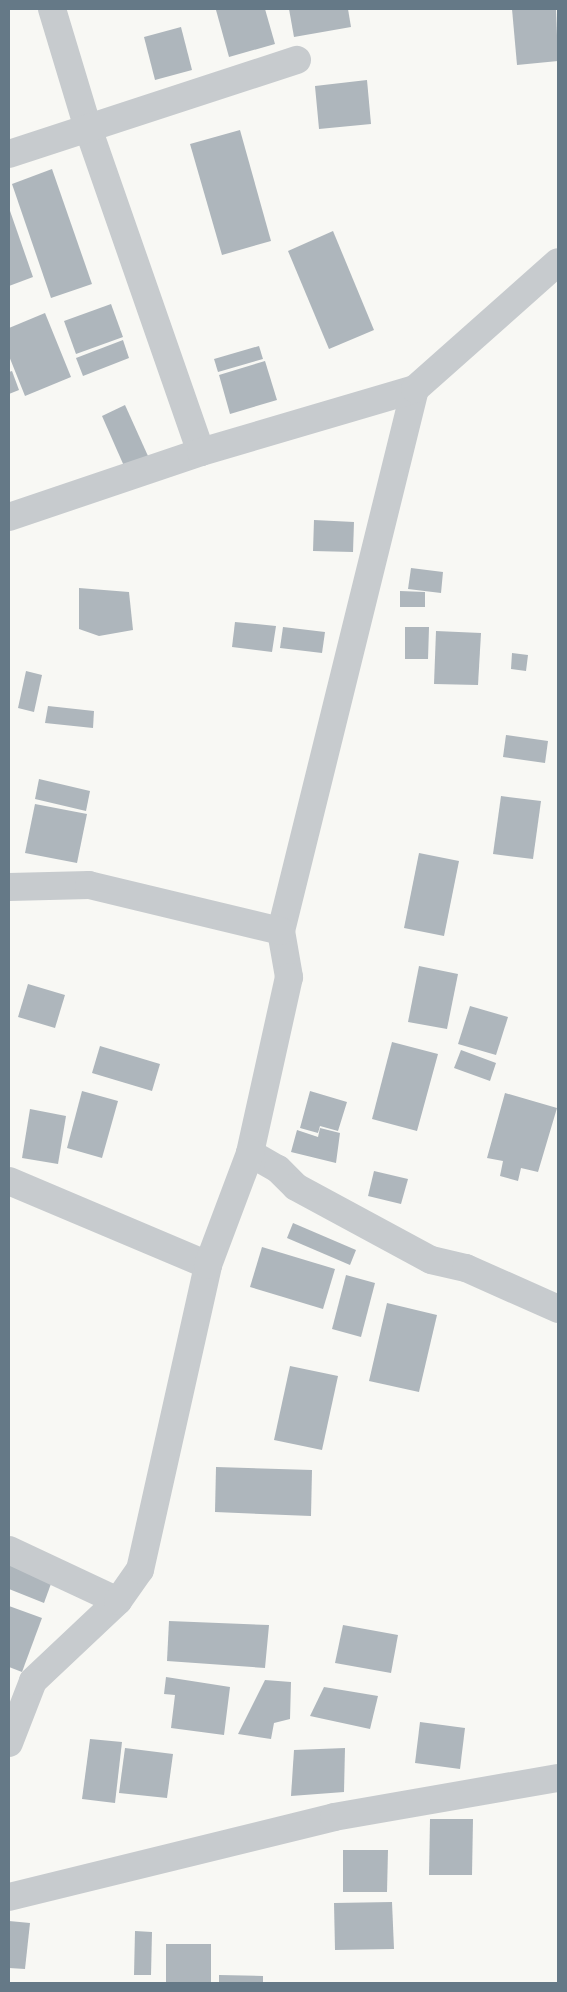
<!DOCTYPE html>
<style>
body{margin:0}
#map{position:relative;width:567px;height:1992px;overflow:hidden;background:#f8f8f4;font-family:Signika,sans-serif}
div>[style]{position:absolute}
[style*='--x']{left:calc(var(--x)*1px);top:calc(var(--y)*1px);width:calc(var(--w)*1px);rotate:calc(var(--a)*1deg)}
.building>*{inset:0;background:#aeb6bc}
.minor>*{height:28px;margin:-14px;padding:0 14px;transform-origin:14px;border-radius:14px;background:#c7cbce}
span{translate:-50% -50%;white-space:nowrap;text-align:center;line-height:1.15;-webkit-text-stroke:5px #fff;paint-order:stroke}
.frame{position:absolute;inset:0;border:10px solid #657987;pointer-events:none}
</style>
<div id="map">
<div class="building">
<div style="clip-path:polygon(265px 9px,275px 44px,229px 57px,216px 10px)"></div>
<div style="clip-path:polygon(289px 9px,348px 9px,351px 27px,294px 37px)"></div>
<div style="clip-path:polygon(512px 9px,556px 9px,558px 61px,517px 65px)"></div>
<div style="clip-path:polygon(181px 27px,192px 70px,155px 80px,144px 37px)"></div>
<div style="clip-path:polygon(367px 80px,371px 124px,319px 129px,315px 86px)"></div>
<div style="clip-path:polygon(240px 130px,271px 241px,222px 255px,190px 144px)"></div>
<div style="clip-path:polygon(52px 169px,92px 284px,51px 298px,12px 184px)"></div>
<div style="clip-path:polygon(9px 208px,33px 277px,9px 286px)"></div>
<div style="clip-path:polygon(333px 231px,374px 330px,329px 349px,288px 251px)"></div>
<div style="clip-path:polygon(111px 304px,123px 337px,76px 354px,64px 321px)"></div>
<div style="clip-path:polygon(45px 313px,71px 377px,25px 396px,9px 356px,9px 328px)"></div>
<div style="clip-path:polygon(123px 340px,129px 358px,83px 376px,76px 358px)"></div>
<div style="clip-path:polygon(259px 346px,263px 359px,218px 372px,214px 359px)"></div>
<div style="clip-path:polygon(265px 361px,277px 400px,230px 414px,219px 375px)"></div>
<div style="clip-path:polygon(12px 371px,19px 390px,9px 394px,9px 372px)"></div>
<div style="clip-path:polygon(125px 405px,148px 456px,124px 466px,102px 416px)"></div>
<div style="clip-path:polygon(314px 520px,354px 522px,353px 552px,313px 551px)"></div>
<div style="clip-path:polygon(411px 568px,443px 572px,441px 593px,408px 589px)"></div>
<div style="clip-path:polygon(79px 588px,129px 592px,133px 630px,99px 636px,79px 629px)"></div>
<div style="clip-path:polygon(400px 591px,425px 592px,425px 607px,400px 607px)"></div>
<div style="clip-path:polygon(235px 622px,276px 626px,272px 652px,232px 647px)"></div>
<div style="clip-path:polygon(283px 627px,325px 632px,322px 653px,280px 648px)"></div>
<div style="clip-path:polygon(405px 627px,429px 627px,428px 659px,405px 659px)"></div>
<div style="clip-path:polygon(436px 631px,481px 633px,478px 685px,434px 684px)"></div>
<div style="clip-path:polygon(512px 653px,528px 655px,526px 671px,511px 669px)"></div>
<div style="clip-path:polygon(26px 671px,42px 675px,34px 712px,18px 708px)"></div>
<div style="clip-path:polygon(48px 706px,94px 711px,93px 728px,45px 723px)"></div>
<div style="clip-path:polygon(506px 735px,548px 741px,545px 763px,503px 757px)"></div>
<div style="clip-path:polygon(39px 779px,90px 791px,86px 811px,35px 799px)"></div>
<div style="clip-path:polygon(501px 796px,541px 801px,533px 859px,493px 854px)"></div>
<div style="clip-path:polygon(35px 804px,87px 814px,77px 863px,25px 853px)"></div>
<div style="clip-path:polygon(419px 853px,459px 861px,444px 936px,404px 928px)"></div>
<div style="clip-path:polygon(419px 966px,458px 974px,447px 1029px,408px 1022px)"></div>
<div style="clip-path:polygon(28px 984px,65px 995px,55px 1028px,18px 1017px)"></div>
<div style="clip-path:polygon(470px 1006px,508px 1017px,496px 1055px,458px 1044px)"></div>
<div style="clip-path:polygon(392px 1042px,438px 1054px,417px 1131px,372px 1119px)"></div>
<div style="clip-path:polygon(100px 1046px,160px 1064px,152px 1091px,92px 1073px)"></div>
<div style="clip-path:polygon(461px 1050px,496px 1063px,490px 1081px,454px 1068px)"></div>
<div style="clip-path:polygon(82px 1091px,118px 1101px,102px 1158px,67px 1148px)"></div>
<div style="clip-path:polygon(310px 1091px,347px 1102px,338px 1131px,320px 1126px,318px 1133px,300px 1128px)"></div>
<div style="clip-path:polygon(505px 1093px,557px 1108px,538px 1172px,521px 1168px,518px 1181px,500px 1176px,503px 1161px,487px 1158px)"></div>
<div style="clip-path:polygon(30px 1109px,66px 1116px,58px 1164px,22px 1158px)"></div>
<div style="clip-path:polygon(320px 1128px,340px 1133px,336px 1163px,291px 1152px,297px 1130px,318px 1137px)"></div>
<div style="clip-path:polygon(374px 1171px,408px 1179px,401px 1204px,368px 1196px)"></div>
<div style="clip-path:polygon(293px 1223px,356px 1250px,350px 1265px,287px 1238px)"></div>
<div style="clip-path:polygon(262px 1247px,335px 1269px,323px 1309px,250px 1287px)"></div>
<div style="clip-path:polygon(346px 1275px,375px 1283px,361px 1337px,332px 1329px)"></div>
<div style="clip-path:polygon(387px 1303px,437px 1315px,419px 1392px,369px 1381px)"></div>
<div style="clip-path:polygon(290px 1366px,338px 1376px,322px 1450px,274px 1440px)"></div>
<div style="clip-path:polygon(216px 1467px,312px 1470px,311px 1516px,215px 1512px)"></div>
<div style="clip-path:polygon(9px 1565px,52px 1581px,44px 1603px,9px 1589px)"></div>
<div style="clip-path:polygon(9px 1606px,42px 1618px,22px 1672px,9px 1667px)"></div>
<div style="clip-path:polygon(169px 1621px,269px 1625px,265px 1668px,167px 1661px)"></div>
<div style="clip-path:polygon(343px 1625px,398px 1635px,391px 1673px,335px 1663px)"></div>
<div style="clip-path:polygon(166px 1677px,230px 1687px,224px 1735px,171px 1728px,175px 1695px,164px 1694px)"></div>
<div style="clip-path:polygon(265px 1680px,291px 1682px,290px 1719px,274px 1723px,271px 1739px,238px 1734px)"></div>
<div style="clip-path:polygon(324px 1687px,378px 1696px,370px 1729px,310px 1716px)"></div>
<div style="clip-path:polygon(420px 1722px,465px 1728px,460px 1769px,415px 1763px)"></div>
<div style="clip-path:polygon(90px 1739px,122px 1742px,115px 1803px,82px 1799px)"></div>
<div style="clip-path:polygon(125px 1748px,173px 1754px,167px 1798px,119px 1793px)"></div>
<div style="clip-path:polygon(345px 1748px,344px 1792px,291px 1796px,294px 1750px)"></div>
<div style="clip-path:polygon(430px 1819px,473px 1819px,472px 1875px,429px 1875px)"></div>
<div style="clip-path:polygon(343px 1850px,388px 1850px,387px 1892px,343px 1892px)"></div>
<div style="clip-path:polygon(392px 1902px,394px 1949px,335px 1950px,334px 1903px)"></div>
<div style="clip-path:polygon(9px 1921px,30px 1923px,25px 1969px,9px 1968px)"></div>
<div style="clip-path:polygon(135px 1931px,152px 1932px,151px 1975px,134px 1975px)"></div>
<div style="clip-path:polygon(166px 1944px,211px 1944px,211px 1983px,166px 1983px)"></div>
<div style="clip-path:polygon(219px 1975px,263px 1976px,263px 1983px,219px 1983px)"></div>
</div>
<div class="minor">
<div style="--x:52;--y:9;--w:124;--a:73.2"></div>
<div style="--x:88;--y:128;--w:343;--a:70.8"></div>
<div style="--x:9;--y:154;--w:303;--a:-18.1"></div>
<div style="--x:415;--y:389;--w:558;--a:103.89"></div>
<div style="--x:281;--y:931;--w:47;--a:80.1"></div>
<div style="--x:289;--y:977;--w:180;--a:102.5"></div>
<div style="--x:250;--y:1153;--w:32;--a:30"></div>
<div style="--x:278;--y:1169;--w:25;--a:45"></div>
<div style="--x:296;--y:1187;--w:153;--a:28.4"></div>
<div style="--x:431;--y:1260;--w:36;--a:13"></div>
<div style="--x:466;--y:1268;--w:101;--a:24"></div>
<div style="--x:9;--y:517;--w:203;--a:-18.7"></div>
<div style="--x:201;--y:452;--w:223;--a:-16.4"></div>
<div style="--x:415;--y:389;--w:191;--a:-41.6"></div>
<div style="--x:9;--y:887;--w:80;--a:-1.4"></div>
<div style="--x:89;--y:885;--w:197;--a:13.5"></div>
<div style="--x:9;--y:1181;--w:216;--a:22.9"></div>
<div style="--x:9;--y:1550;--w:120;--a:25.1"></div>
<div style="--x:9;--y:1743;--w:66;--a:-68.8"></div>
<div style="--x:33;--y:1681;--w:117;--a:-43.3"></div>
<div style="--x:118;--y:1601;--w:38;--a:-55"></div>
<div style="--x:140;--y:1570;--w:312;--a:-77.4"></div>
<div style="--x:208;--y:1265;--w:120;--a:-69.4"></div>
<div style="--x:9;--y:1897;--w:335;--a:-13.8"></div>
<div style="--x:334;--y:1817;--w:227;--a:-9.9"></div>
</div>
<div class="frame"></div>
</div>
